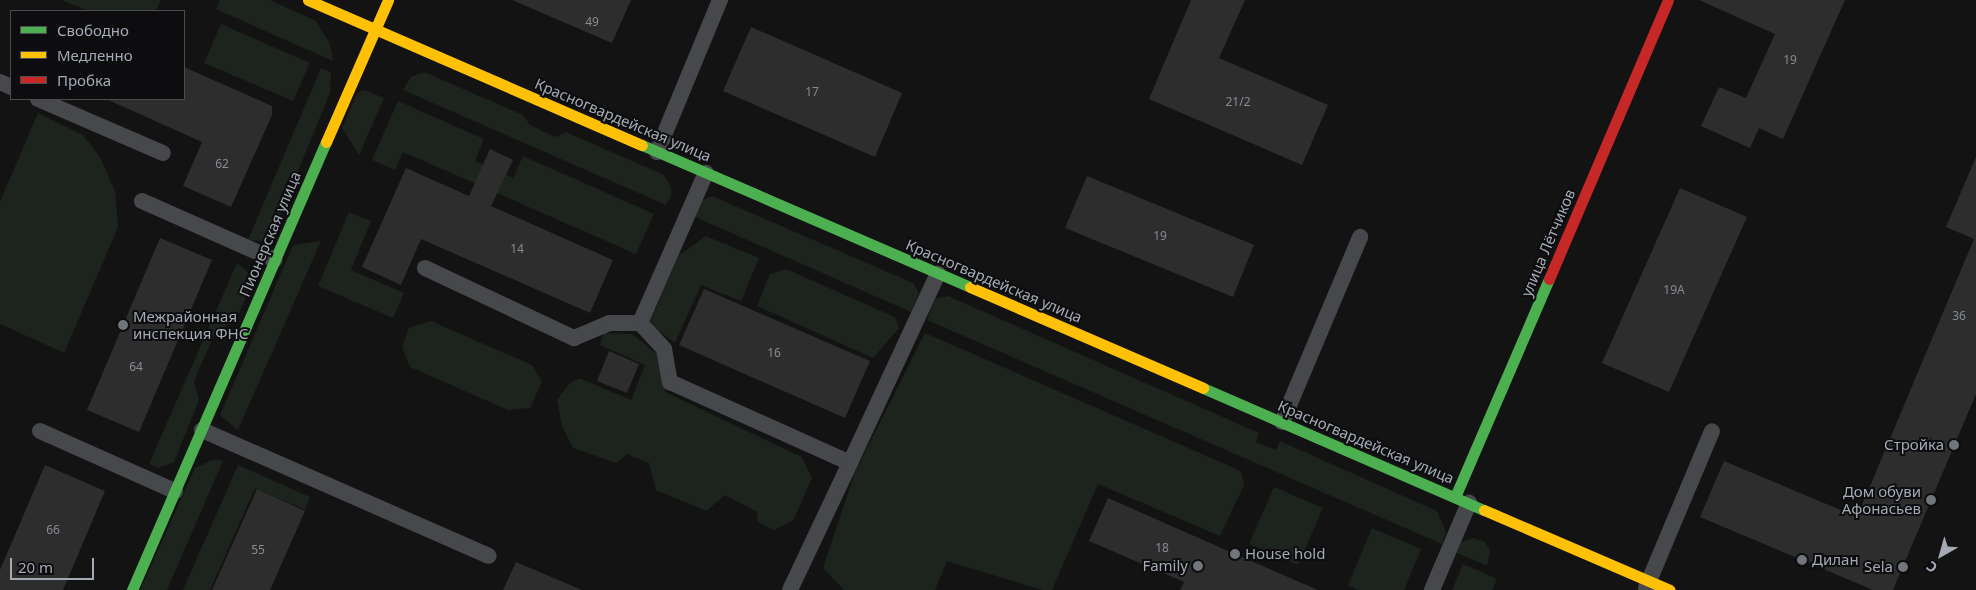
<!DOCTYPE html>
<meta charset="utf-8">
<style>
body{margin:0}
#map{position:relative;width:1976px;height:590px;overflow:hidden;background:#131313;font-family:"Noto Sans",sans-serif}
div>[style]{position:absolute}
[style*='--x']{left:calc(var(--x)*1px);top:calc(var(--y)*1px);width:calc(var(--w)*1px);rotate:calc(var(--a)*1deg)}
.green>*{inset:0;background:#1d231d}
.building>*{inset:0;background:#2d2d2e}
.lane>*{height:16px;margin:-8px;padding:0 8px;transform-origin:8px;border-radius:8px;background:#47484b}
.fast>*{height:11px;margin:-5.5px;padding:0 5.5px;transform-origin:5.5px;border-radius:5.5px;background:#4caf50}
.slow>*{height:11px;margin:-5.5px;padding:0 5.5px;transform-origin:5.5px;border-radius:5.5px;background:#ffc107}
.jam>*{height:11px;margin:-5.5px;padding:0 5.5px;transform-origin:5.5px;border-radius:5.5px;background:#c62828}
.dots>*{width:14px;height:14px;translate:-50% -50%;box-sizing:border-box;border:2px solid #0d0d0f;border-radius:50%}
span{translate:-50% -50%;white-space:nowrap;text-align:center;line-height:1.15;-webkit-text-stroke:4px #0d0d0f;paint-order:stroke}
.number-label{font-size:12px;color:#868b92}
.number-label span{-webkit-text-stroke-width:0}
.street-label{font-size:15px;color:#a4aab4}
.poi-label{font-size:15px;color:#a4aab4}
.left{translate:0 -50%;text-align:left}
.right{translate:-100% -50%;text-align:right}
.legend{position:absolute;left:10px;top:10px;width:175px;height:90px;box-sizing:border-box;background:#0d0d0f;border:1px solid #494c51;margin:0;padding:6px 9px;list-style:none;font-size:15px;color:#a4aab4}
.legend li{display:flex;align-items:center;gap:10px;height:25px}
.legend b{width:25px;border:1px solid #494c51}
.north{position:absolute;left:1916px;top:530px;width:50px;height:50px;-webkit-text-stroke:4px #0d0d0f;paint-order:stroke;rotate:218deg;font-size:14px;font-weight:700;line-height:20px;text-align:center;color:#a4aab4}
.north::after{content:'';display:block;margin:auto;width:18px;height:22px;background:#a4aab4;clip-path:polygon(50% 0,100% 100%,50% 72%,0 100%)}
.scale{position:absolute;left:10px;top:558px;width:84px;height:22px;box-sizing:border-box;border:2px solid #a4aab4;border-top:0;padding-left:6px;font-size:15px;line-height:18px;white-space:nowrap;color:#a4aab4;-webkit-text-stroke:4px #0d0d0f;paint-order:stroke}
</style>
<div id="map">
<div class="green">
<div style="clip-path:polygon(62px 0,161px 0,156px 11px,88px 11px)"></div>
<div style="clip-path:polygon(220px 0,270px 0,316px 21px,330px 44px,333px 61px,216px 9px)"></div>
<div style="clip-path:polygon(221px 24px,310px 63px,293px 101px,204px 63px)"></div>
<div style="clip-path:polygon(321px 68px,331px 72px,330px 93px,273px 232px,263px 241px,248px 240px)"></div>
<div style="clip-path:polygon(424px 72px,523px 115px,530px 125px,555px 137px,566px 132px,664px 175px,671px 187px,671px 196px,666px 205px,403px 90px,411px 77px)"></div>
<div style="clip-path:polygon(365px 90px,384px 98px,359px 155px,342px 128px,357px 93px)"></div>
<div style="clip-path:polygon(398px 101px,484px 139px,475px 161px,513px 178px,523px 156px,654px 214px,636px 254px,403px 152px,395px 170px,372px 160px)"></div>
<div style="clip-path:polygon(38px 113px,83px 135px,100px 157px,115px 191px,118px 227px,64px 353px,0 324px,0 202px)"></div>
<div style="clip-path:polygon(712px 196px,913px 283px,919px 293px,911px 312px,695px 217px,701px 201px)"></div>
<div style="clip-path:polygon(349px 212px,371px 221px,351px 270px,404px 293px,393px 318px,318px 286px)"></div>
<div style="clip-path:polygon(706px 236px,759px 258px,741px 301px,701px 285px,675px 343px,649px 324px,679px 255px)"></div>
<div style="clip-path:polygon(321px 241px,238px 430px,220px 415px,293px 245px)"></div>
<div style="clip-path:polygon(237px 263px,247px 271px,252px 283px,236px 320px,215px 333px,194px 381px,199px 400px,174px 462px,158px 468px,149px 464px)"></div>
<div style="clip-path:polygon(786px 269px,895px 317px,899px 328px,873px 358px,757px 306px,770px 274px)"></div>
<div style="clip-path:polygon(948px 296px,1259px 433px,1256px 442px,1276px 450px,1280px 441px,1437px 511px,1446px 532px,1442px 544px,927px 320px,933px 303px,937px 298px)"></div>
<div style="clip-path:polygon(431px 321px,532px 365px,542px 382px,530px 408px,508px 410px,410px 367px,402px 347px,409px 328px)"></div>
<div style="clip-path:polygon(604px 333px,632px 334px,658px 355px,665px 392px,802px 457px,812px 478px,793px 521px,774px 530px,758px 522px,757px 512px,725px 495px,706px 511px,656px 490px,649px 463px,627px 454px,616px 463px,573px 448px,562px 426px,557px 400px,568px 385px,579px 378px,631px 400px,645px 365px,600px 345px)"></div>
<div style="clip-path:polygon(925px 333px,1241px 471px,1244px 485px,1220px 536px,1098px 484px,1052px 590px,1042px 590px,947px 561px,935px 590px,844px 590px,823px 568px,855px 472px)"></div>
<div style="clip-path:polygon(215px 459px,223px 461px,167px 590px,140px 590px,195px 468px)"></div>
<div style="clip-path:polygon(238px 465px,310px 497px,305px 510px,255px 488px,210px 590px,183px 590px)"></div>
<div style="clip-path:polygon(1274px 487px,1323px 508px,1298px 565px,1249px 544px)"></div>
<div style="clip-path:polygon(1372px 528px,1421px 549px,1404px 590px,1358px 590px,1348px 585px)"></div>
<div style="clip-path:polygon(1473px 538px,1485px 542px,1490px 550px,1487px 566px,1457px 553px,1461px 542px)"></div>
<div style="clip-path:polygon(1463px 564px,1497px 579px,1492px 590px,1452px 590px)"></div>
</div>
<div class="building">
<div style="clip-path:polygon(512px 0,631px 0,612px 43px)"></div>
<div style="clip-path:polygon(1191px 0,1245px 0,1219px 58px,1328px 105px,1302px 165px,1149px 99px)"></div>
<div style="clip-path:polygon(1699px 0,1845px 0,1783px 139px,1759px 128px,1750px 148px,1701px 126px,1719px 87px,1746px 98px,1775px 34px)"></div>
<div style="clip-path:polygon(751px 27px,902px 93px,875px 157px,723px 91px)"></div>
<div style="clip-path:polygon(184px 67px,272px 106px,272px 115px,231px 207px,183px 186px,202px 142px,106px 99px,184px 99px)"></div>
<div style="clip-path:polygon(490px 149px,513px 160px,491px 206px,613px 260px,590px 313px,421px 239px,401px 285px,362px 267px,406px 168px,469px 196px)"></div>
<div style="clip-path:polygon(1976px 157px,1976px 394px,1893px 590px,1873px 590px,1700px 517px,1724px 461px,1857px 517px,1974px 239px,1946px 227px)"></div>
<div style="clip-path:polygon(1087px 176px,1254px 245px,1233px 297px,1065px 228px)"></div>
<div style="clip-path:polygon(1680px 188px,1747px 217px,1669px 392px,1602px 363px)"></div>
<div style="clip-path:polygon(160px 238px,212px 260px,139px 432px,87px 410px)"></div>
<div style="clip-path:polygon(704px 289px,870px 361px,845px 418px,679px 345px)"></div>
<div style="clip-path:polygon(609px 351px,639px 364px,627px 393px,597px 381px)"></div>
<div style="clip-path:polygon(45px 465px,105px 491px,63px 590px,0 590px,0 570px)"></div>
<div style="clip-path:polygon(257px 489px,305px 511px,270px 590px,212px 590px)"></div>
<div style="clip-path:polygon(1108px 498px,1235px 554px,1318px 590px,1180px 590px,1184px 582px,1089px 541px)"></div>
<div style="clip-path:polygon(516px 562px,582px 590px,503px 590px)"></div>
</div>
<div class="lane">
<div style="--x:0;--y:82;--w:12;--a:24"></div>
<div style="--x:38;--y:99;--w:136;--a:23.4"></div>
<div style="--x:657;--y:152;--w:165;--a:-67.5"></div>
<div style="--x:142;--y:201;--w:145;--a:23.9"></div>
<div style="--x:425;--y:268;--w:165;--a:25.2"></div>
<div style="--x:574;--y:338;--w:39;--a:-23"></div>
<div style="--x:610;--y:323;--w:30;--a:0"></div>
<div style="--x:640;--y:323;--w:35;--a:47"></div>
<div style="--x:664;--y:349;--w:34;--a:80"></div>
<div style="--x:670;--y:382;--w:197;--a:24.2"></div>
<div style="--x:850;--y:463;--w:140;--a:115.3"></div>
<div style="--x:640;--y:323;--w:164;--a:-66.3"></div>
<div style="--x:1282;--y:422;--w:201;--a:-67.1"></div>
<div style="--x:202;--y:430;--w:313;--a:23.7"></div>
<div style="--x:40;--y:431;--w:148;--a:24"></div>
<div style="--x:850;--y:463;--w:209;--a:-65.1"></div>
<div style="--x:1646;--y:588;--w:170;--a:-67.2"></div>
<div style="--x:1432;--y:590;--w:95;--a:-67"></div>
</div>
<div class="fast">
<div style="--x:642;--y:145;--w:357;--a:23.4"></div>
<div style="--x:1203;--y:388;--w:306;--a:23.5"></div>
<div style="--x:1455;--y:497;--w:237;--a:-66.7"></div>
<div style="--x:132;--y:590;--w:488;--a:-66.6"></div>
</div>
<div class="slow">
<div style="--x:308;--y:0;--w:364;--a:23.5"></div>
<div style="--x:326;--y:142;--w:155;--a:-66.4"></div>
<div style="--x:970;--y:287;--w:254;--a:23.4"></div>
<div style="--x:1484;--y:510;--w:202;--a:23.3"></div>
</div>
<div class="jam">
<div style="--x:1549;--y:279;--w:303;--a:-66.9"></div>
</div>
<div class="dots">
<div style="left:123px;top:325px;background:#71757c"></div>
<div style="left:1954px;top:445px;background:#71757c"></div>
<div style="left:1931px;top:500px;background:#71757c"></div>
<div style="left:1235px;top:554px;background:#71757c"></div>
<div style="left:1802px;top:560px;background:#71757c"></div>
<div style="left:1198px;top:566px;background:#71757c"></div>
<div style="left:1903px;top:567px;background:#71757c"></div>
</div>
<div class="number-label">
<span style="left:592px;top:22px">49</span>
<span style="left:1790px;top:60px">19</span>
<span style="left:812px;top:92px">17</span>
<span style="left:1238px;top:102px">21/2</span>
<span style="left:222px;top:164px">62</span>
<span style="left:1160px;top:236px">19</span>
<span style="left:517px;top:249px">14</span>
<span style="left:1674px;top:290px">19А</span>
<span style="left:1959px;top:316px">36</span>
<span style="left:774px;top:353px">16</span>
<span style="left:136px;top:367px">64</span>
<span style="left:53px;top:530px">66</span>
<span style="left:1162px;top:548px">18</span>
<span style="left:258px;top:550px">55</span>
</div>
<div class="street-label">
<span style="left:623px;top:120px;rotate:23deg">Красногвардейская улица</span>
<span style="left:270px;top:234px;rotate:-67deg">Пионерская улица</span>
<span style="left:1548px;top:243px;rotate:-67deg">улица Лётчиков</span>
<span style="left:994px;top:281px;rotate:23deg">Красногвардейская улица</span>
<span style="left:1366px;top:442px;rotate:23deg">Красногвардейская улица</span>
</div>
<div class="poi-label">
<span class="left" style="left:133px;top:325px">Межрайонная<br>инспекция ФНС</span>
<span class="right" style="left:1944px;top:445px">Стройка</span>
<span class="right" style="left:1921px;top:500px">Дом обуви<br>Афонасьев</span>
<span class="left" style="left:1245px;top:554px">House hold</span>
<span class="left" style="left:1812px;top:560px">Дилан</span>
<span class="right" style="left:1188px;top:566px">Family</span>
<span class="right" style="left:1893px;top:567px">Sela</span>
</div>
<ul class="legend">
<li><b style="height:6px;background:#4caf50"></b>Свободно</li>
<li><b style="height:6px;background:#ffc107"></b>Медленно</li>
<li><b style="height:6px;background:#c62828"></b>Пробка</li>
</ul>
<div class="north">С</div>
<div class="scale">20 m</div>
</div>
